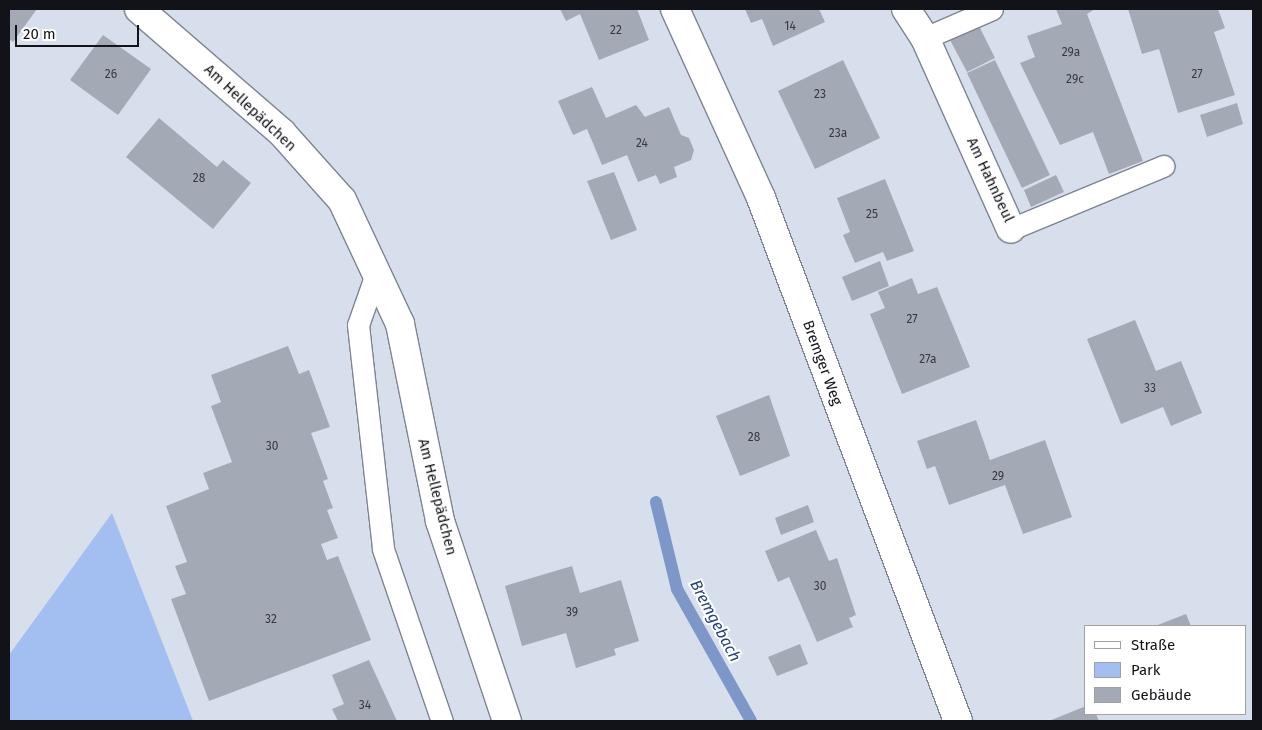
<!DOCTYPE html>
<meta charset="utf-8">
<style>
body{margin:0}
#map{position:relative;width:1262px;height:730px;overflow:hidden;background:#d8dfec;font-family:"Fira Sans",sans-serif}
div>[style]{position:absolute}
[style*='--x']{left:calc(var(--x)*1px);top:calc(var(--y)*1px);width:calc(var(--w)*1px);rotate:calc(var(--a)*1deg)}
.green>*{inset:0;background:#a3bef1}
.stream>*{height:12px;margin:-6px;padding:0 6px;transform-origin:6px;border-radius:6px;background:#7d97c8}
.building>*{inset:0;background:#a3aab6}
.roads{filter:drop-shadow(1px 0 #7d8490) drop-shadow(-1px 0 #7d8490) drop-shadow(0 1px #7d8490) drop-shadow(0 -1px #7d8490)}
.service>*{height:21px;margin:-10.5px;padding:0 10.5px;transform-origin:10.5px;border-radius:10.5px;background:#fff}
.minor>*{height:28px;margin:-14px;padding:0 14px;transform-origin:14px;border-radius:14px;background:#fff}
span{translate:-50% -50%;white-space:nowrap;text-align:center;line-height:1.15;-webkit-text-stroke:4px #fff;paint-order:stroke}
.number-label{font-size:12px;color:#363940}
.number-label span{-webkit-text-stroke-width:0}
.street-label{font-size:15px;color:#111318}
.water-label{font-size:16px;color:#23417e;font-style:italic}
.frame{position:absolute;inset:0;border:10px solid #111318;pointer-events:none}
.legend{position:absolute;left:1084px;top:625px;width:162px;height:90px;box-sizing:border-box;background:#fff;border:1px solid #a0a1a3;margin:0;padding:6px 9px;list-style:none;font-size:15px;color:#111318}
.legend li{display:flex;align-items:center;gap:10px;height:25px}
.legend b{width:25px;border:1px solid #a0a1a3}
.scale{position:absolute;left:15px;top:25px;width:124px;height:22px;box-sizing:border-box;border:2px solid #111318;border-top:0;padding-left:6px;font-size:15px;line-height:18px;white-space:nowrap;color:#111318;-webkit-text-stroke:4px #fff;paint-order:stroke}
</style>
<div id="map">
<div class="green">
<div style="clip-path:polygon(112px 513px,193px 721px,9px 721px,9px 655px)"></div>
</div>
<div class="stream">
<div style="--x:656;--y:502;--w:89;--a:76.4"></div>
<div style="--x:677;--y:589;--w:151;--a:60.7"></div>
</div>
<div class="building">
<div style="clip-path:polygon(9px 9px,37px 9px,13px 42px,9px 39px)"></div>
<div style="clip-path:polygon(560px 9px,637px 9px,649px 40px,599px 60px,580px 14px,566px 21px)"></div>
<div style="clip-path:polygon(745px 9px,819px 9px,825px 22px,773px 46px,762px 19px,751px 23px)"></div>
<div style="clip-path:polygon(1056px 9px,1095px 9px,1087px 14px,1143px 161px,1109px 174px,1093px 132px,1060px 145px,1020px 63px,1035px 57px,1027px 36px,1062px 24px)"></div>
<div style="clip-path:polygon(1128px 9px,1218px 9px,1225px 28px,1214px 32px,1235px 95px,1178px 113px,1159px 49px,1142px 54px)"></div>
<div style="clip-path:polygon(979px 26px,995px 58px,967px 72px,950px 40px)"></div>
<div style="clip-path:polygon(103px 35px,151px 69px,118px 115px,70px 80px)"></div>
<div style="clip-path:polygon(843px 60px,880px 138px,815px 169px,778px 91px)"></div>
<div style="clip-path:polygon(995px 60px,1050px 175px,1022px 188px,967px 73px)"></div>
<div style="clip-path:polygon(592px 87px,606px 118px,636px 105px,645px 117px,669px 107px,681px 135px,689px 138px,694px 150px,691px 160px,674px 167px,677px 177px,660px 184px,656px 175px,638px 182px,627px 155px,602px 165px,587px 129px,573px 135px,558px 101px)"></div>
<div style="clip-path:polygon(1237px 103px,1243px 124px,1207px 137px,1200px 115px)"></div>
<div style="clip-path:polygon(159px 118px,217px 167px,223px 160px,251px 183px,213px 229px,126px 157px)"></div>
<div style="clip-path:polygon(614px 172px,637px 230px,611px 240px,587px 181px)"></div>
<div style="clip-path:polygon(1056px 175px,1064px 192px,1031px 207px,1024px 190px)"></div>
<div style="clip-path:polygon(885px 179px,914px 251px,887px 261px,883px 252px,855px 263px,843px 235px,850px 232px,837px 198px)"></div>
<div style="clip-path:polygon(880px 261px,889px 286px,852px 301px,842px 277px)"></div>
<div style="clip-path:polygon(912px 278px,918px 294px,937px 287px,970px 367px,902px 394px,870px 314px,885px 308px,878px 292px)"></div>
<div style="clip-path:polygon(1135px 320px,1156px 371px,1181px 361px,1202px 413px,1171px 426px,1163px 407px,1121px 424px,1087px 339px)"></div>
<div style="clip-path:polygon(288px 346px,299px 374px,309px 370px,330px 427px,311px 433px,328px 479px,323px 481px,333px 508px,327px 510px,338px 538px,321px 544px,327px 560px,338px 556px,371px 640px,209px 701px,171px 599px,186px 594px,175px 566px,187px 562px,166px 506px,209px 489px,203px 473px,232px 462px,211px 406px,221px 402px,211px 375px)"></div>
<div style="clip-path:polygon(769px 395px,790px 456px,740px 476px,716px 416px)"></div>
<div style="clip-path:polygon(976px 420px,990px 460px,1045px 440px,1072px 517px,1023px 534px,1005px 485px,949px 505px,935px 466px,927px 469px,917px 441px)"></div>
<div style="clip-path:polygon(808px 505px,814px 522px,781px 535px,775px 518px)"></div>
<div style="clip-path:polygon(816px 530px,829px 561px,837px 558px,856px 615px,849px 618px,853px 627px,817px 642px,789px 577px,778px 582px,765px 551px)"></div>
<div style="clip-path:polygon(572px 566px,580px 593px,621px 580px,639px 641px,614px 649px,616px 655px,576px 668px,566px 633px,522px 646px,505px 586px)"></div>
<div style="clip-path:polygon(1186px 614px,1191px 626px,1155px 626px)"></div>
<div style="clip-path:polygon(800px 644px,808px 664px,777px 676px,768px 657px)"></div>
<div style="clip-path:polygon(369px 660px,397px 721px,338px 721px,332px 709px,344px 704px,332px 675px)"></div>
<div style="clip-path:polygon(1086px 706px,1086px 714px,1096px 714px,1099px 721px,1049px 721px)"></div>
</div>
<div class="roads">
<div class="service">
<div style="--x:925;--y:38;--w:73;--a:-23.4"></div>
<div style="--x:1011;--y:229;--w:165;--a:-22.5"></div>
<div style="--x:377;--y:271;--w:57;--a:109.4"></div>
<div style="--x:358;--y:325;--w:225;--a:83.6"></div>
<div style="--x:383;--y:549;--w:182;--a:71.1"></div>
</div>
<div class="minor">
<div style="--x:139;--y:9;--w:189;--a:40.9"></div>
<div style="--x:282;--y:133;--w:90;--a:48.2"></div>
<div style="--x:342;--y:200;--w:137;--a:64.9"></div>
<div style="--x:400;--y:324;--w:201;--a:78.5"></div>
<div style="--x:440;--y:521;--w:211;--a:71.5"></div>
<div style="--x:675;--y:9;--w:208;--a:65.5"></div>
<div style="--x:761;--y:198;--w:559;--a:69.36"></div>
<div style="--x:906;--y:9;--w:35;--a:57"></div>
<div style="--x:925;--y:38;--w:209;--a:65.8"></div>
</div>
</div>
<div class="number-label">
<span style="left:790px;top:27px">14</span>
<span style="left:616px;top:31px">22</span>
<span style="left:1071px;top:53px">29a</span>
<span style="left:111px;top:75px">26</span>
<span style="left:1197px;top:75px">27</span>
<span style="left:1075px;top:80px">29c</span>
<span style="left:820px;top:95px">23</span>
<span style="left:838px;top:134px">23a</span>
<span style="left:642px;top:144px">24</span>
<span style="left:199px;top:179px">28</span>
<span style="left:872px;top:215px">25</span>
<span style="left:912px;top:320px">27</span>
<span style="left:928px;top:360px">27a</span>
<span style="left:1150px;top:389px">33</span>
<span style="left:754px;top:438px">28</span>
<span style="left:272px;top:447px">30</span>
<span style="left:998px;top:477px">29</span>
<span style="left:820px;top:587px">30</span>
<span style="left:572px;top:613px">39</span>
<span style="left:271px;top:620px">32</span>
<span style="left:365px;top:706px">34</span>
</div>
<div class="street-label">
<span style="left:250px;top:108px;rotate:43deg">Am Hellepädchen</span>
<span style="left:990px;top:180px;rotate:65deg">Am Hahnbeul</span>
<span style="left:822px;top:363px;rotate:70deg">Bremger Weg</span>
<span style="left:437px;top:497px;rotate:76deg">Am Hellepädchen</span>
</div>
<div class="water-label">
<span style="left:715px;top:621px;rotate:62deg">Bremgebach</span>
</div>
<div class="frame"></div>
<ul class="legend">
<li><b style="height:6px;background:#fff"></b>Straße</li>
<li><b style="height:14px;background:#a3bef1"></b>Park</li>
<li><b style="height:14px;background:#a3aab6"></b>Gebäude</li>
</ul>
<div class="scale">20 m</div>
</div>
